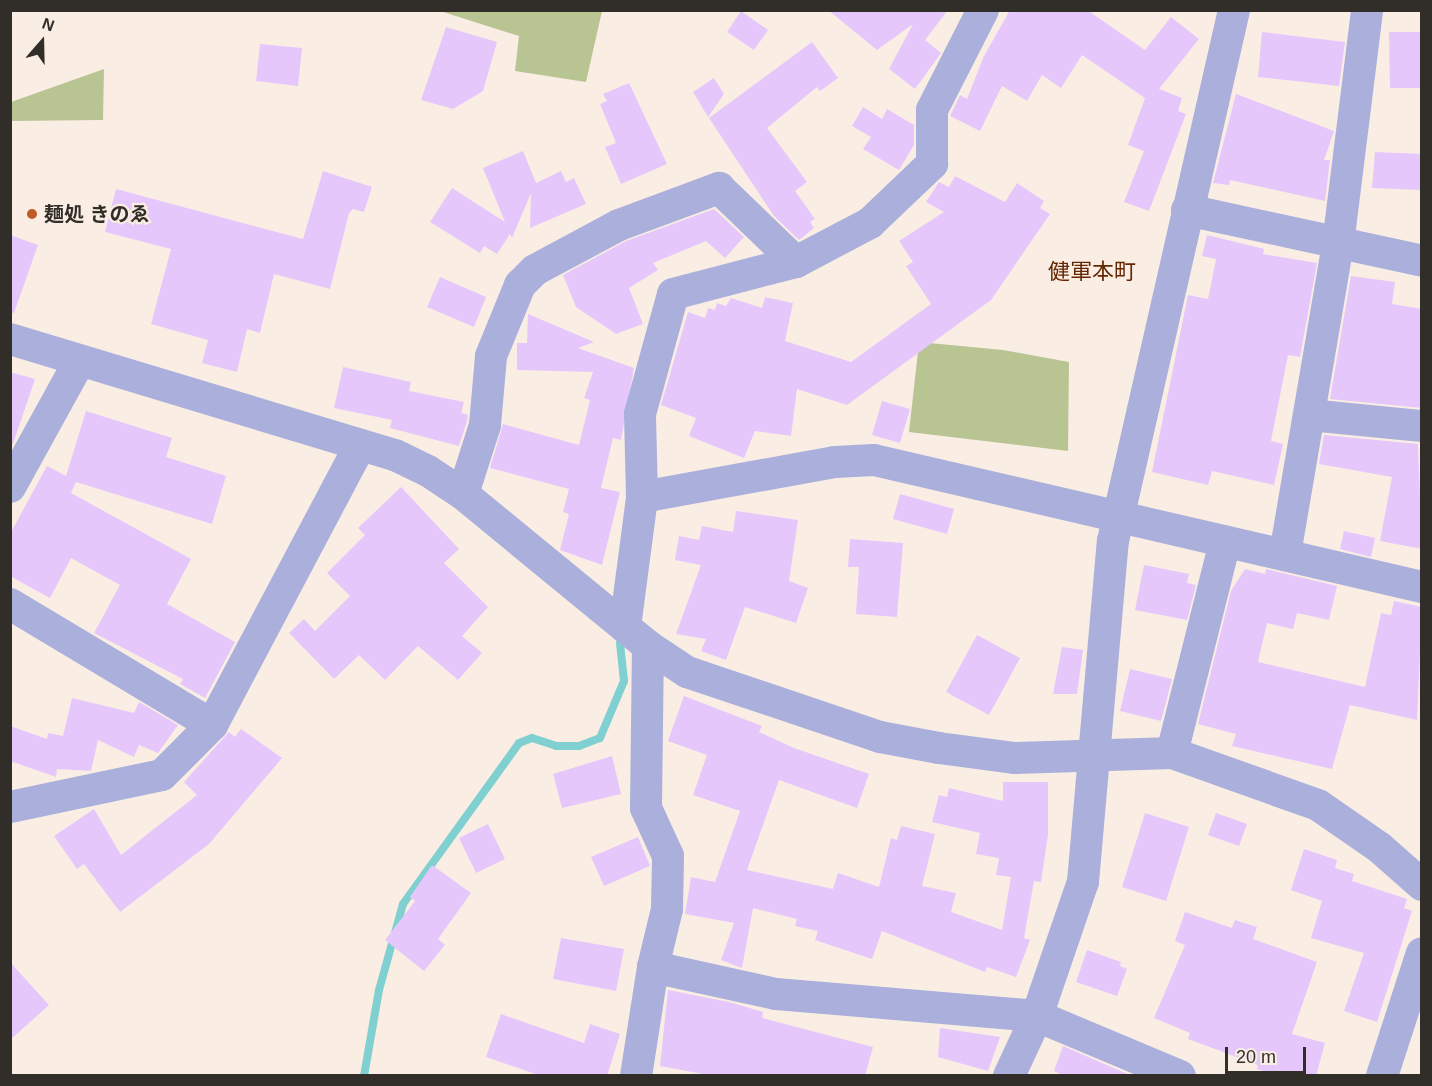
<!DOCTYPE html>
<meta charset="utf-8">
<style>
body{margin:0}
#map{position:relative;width:1432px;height:1086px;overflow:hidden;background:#faeee4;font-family:Arial,"Noto Sans JP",sans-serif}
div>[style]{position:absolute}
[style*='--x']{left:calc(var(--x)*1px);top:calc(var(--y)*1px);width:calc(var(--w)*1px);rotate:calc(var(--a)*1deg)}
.green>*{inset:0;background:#b9c493}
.stream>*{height:8px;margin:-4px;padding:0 4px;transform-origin:4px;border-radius:4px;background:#81d0d1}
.building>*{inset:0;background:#e5c7fb}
.minor>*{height:32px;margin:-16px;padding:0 16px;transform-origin:16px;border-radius:16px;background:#aab0db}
.dots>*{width:16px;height:16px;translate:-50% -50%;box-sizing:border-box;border:3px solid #faeee4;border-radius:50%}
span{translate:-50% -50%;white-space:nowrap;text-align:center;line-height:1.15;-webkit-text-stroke:4.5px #faeee4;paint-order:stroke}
.poi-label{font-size:20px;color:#312d29;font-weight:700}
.left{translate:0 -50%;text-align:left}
.quarter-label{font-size:22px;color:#652703}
.frame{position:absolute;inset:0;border:12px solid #312d29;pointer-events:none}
.north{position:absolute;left:12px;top:12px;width:60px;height:60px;-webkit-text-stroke:4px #faeee4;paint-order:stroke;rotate:20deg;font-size:16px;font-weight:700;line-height:24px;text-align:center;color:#312d29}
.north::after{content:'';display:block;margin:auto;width:21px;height:27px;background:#312d29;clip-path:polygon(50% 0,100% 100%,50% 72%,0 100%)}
.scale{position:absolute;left:1225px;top:1047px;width:81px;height:27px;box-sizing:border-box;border:3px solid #312d29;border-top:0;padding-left:8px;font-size:18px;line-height:21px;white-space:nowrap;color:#312d29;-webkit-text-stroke:4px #faeee4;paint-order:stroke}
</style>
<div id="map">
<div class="green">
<div style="clip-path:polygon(440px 11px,602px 11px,586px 82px,515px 71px,519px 36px)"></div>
<div style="clip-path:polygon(104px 69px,103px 120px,11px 121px,11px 102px)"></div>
<div style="clip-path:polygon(919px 342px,1003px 350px,1069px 362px,1068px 451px,909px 432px)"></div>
</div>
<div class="stream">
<div style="--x:364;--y:1076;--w:87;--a:-80.1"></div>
<div style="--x:379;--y:990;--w:89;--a:-74.4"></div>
<div style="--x:403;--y:904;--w:198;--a:-54.2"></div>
<div style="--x:519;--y:743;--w:14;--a:-21"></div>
<div style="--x:532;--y:738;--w:25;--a:18"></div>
<div style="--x:556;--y:746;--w:23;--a:0"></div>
<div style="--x:579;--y:746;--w:22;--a:-21"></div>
<div style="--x:600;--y:738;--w:62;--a:-67.2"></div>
<div style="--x:624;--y:681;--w:38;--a:-96"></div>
</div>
<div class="building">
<div style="clip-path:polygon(828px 10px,948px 10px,925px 40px,941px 53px,915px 89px,889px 69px,913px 24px,877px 50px)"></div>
<div style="clip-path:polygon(1010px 10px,1087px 10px,1145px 50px,1171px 17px,1199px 39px,1159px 89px,1182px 98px,1178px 111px,1186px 114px,1149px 211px,1124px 202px,1144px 151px,1128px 145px,1145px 98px,1082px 55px,1061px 88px,1042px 75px,1027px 101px,1002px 86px,980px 131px,950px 116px,960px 95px,967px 99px,984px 56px)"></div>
<div style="clip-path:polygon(741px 11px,768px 30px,754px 50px,727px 32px)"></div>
<div style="clip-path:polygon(446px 27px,497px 42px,483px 91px,453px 109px,421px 100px)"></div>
<div style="clip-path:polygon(1262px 32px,1345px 42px,1339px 86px,1258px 77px)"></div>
<div style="clip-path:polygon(1389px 32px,1422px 32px,1420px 88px,1390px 88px)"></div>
<div style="clip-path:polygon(812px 42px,838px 78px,820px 91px,817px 87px,767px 128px,807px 182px,795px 191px,815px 219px,810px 222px,814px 228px,799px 240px,774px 216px,709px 118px)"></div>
<div style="clip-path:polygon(260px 44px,302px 48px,298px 86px,256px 81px)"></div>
<div style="clip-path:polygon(714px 78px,724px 94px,708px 117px,693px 92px)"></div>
<div style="clip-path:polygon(629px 83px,667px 164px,621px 184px,605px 147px,616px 143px,600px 104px,607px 101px,603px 94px)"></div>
<div style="clip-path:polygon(1236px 94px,1334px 131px,1324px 160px,1330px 160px,1325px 201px,1230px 180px,1229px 185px,1213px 183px)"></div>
<div style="clip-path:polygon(863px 107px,882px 119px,887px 109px,914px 125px,914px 145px,899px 170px,863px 149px,871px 137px,852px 126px)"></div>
<div style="clip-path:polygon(523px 151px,536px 183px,561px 171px,566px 182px,574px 178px,586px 204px,530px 228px,531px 193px,512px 238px,510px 234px,497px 254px,484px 246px,480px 253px,430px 222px,452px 188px,505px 222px,483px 168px)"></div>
<div style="clip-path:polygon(1375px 152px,1422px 154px,1422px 190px,1372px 188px)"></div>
<div style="clip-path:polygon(323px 171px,372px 187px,364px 212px,353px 209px,349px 213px,330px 289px,274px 274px,260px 333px,247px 329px,237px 372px,202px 363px,208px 340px,151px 324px,171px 249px,105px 232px,116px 189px,303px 239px)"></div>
<div style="clip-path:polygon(955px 176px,1005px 202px,1017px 183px,1044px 201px,1040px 208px,1050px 214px,991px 300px,847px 405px,797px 389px,791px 436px,755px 431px,744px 458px,689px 436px,696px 418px,661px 405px,688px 312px,705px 318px,708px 308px,715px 310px,717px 303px,726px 306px,731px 298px,762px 308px,765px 297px,793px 303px,785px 341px,851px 362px,931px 304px,906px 266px,913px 262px,899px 241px,944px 212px,926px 202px,939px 182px,949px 187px)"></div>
<div style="clip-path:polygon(714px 209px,744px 237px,725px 258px,706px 241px,653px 263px,658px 270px,629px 288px,643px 324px,616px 334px,576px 307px,563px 275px,626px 241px)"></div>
<div style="clip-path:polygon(10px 235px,38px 245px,14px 313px,10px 312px)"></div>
<div style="clip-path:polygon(1207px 235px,1264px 249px,1263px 254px,1317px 263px,1300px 357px,1288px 355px,1271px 441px,1283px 444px,1274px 485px,1212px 471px,1208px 485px,1152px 472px,1188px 295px,1208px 299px,1216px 259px,1202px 256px)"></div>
<div style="clip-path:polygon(1351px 276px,1395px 282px,1392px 304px,1422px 309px,1422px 408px,1330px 399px)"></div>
<div style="clip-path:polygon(440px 277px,486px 297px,474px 327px,427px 307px)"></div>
<div style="clip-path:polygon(528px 314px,594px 342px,578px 348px,634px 368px,621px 440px,613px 438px,601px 488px,620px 492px,602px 565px,560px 550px,569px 514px,563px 512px,569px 489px,490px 468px,503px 424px,579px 445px,590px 400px,584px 398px,593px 372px,517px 370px,517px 343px,527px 343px)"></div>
<div style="clip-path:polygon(343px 367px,411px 382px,409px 391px,464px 402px,461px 413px,468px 415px,467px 421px,459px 446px,390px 428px,392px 420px,334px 408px)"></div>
<div style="clip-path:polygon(10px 372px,35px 379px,13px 444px,10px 444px)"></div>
<div style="clip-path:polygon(882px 401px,910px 409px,900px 443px,872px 435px)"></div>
<div style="clip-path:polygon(86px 411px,172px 438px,166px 457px,226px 476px,212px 524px,76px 482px,71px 493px,191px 559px,167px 604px,235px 642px,205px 698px,180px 684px,183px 679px,94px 633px,120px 585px,71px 558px,50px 598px,10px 576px,10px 534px,47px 466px,66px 476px)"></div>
<div style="clip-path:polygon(1324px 435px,1418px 444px,1422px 549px,1380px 541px,1392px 477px,1319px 464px)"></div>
<div style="clip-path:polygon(401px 487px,459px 549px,444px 563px,488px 607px,462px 636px,482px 653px,458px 680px,418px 646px,385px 680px,359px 655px,334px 679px,289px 633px,304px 619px,315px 631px,350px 596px,327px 573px,365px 535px,358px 528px)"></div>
<div style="clip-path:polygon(900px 494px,954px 509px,947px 534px,893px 519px)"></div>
<div style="clip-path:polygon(736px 511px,798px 520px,789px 581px,808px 588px,796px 623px,745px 607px,726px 660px,701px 651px,706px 639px,676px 634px,701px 565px,675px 560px,679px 536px,699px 540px,702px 526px,733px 532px)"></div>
<div style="clip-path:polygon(1344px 531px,1375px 538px,1371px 557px,1340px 549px)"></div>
<div style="clip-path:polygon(850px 539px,903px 543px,897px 617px,856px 614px,859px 567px,848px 567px)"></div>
<div style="clip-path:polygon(1144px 565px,1189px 574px,1187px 583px,1196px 585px,1187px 620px,1135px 610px)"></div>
<div style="clip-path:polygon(1245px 569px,1265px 574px,1266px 569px,1337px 586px,1329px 620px,1297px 613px,1293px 629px,1267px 623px,1258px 662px,1365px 687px,1381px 613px,1391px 615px,1394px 601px,1422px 607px,1417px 720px,1350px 705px,1332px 769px,1232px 746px,1236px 734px,1198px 724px,1231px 591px)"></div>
<div style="clip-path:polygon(977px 635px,1020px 658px,989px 715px,946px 692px)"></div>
<div style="clip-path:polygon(1062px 647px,1083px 650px,1077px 694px,1053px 694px)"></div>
<div style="clip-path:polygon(1130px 669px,1172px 679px,1161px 721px,1120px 711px)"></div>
<div style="clip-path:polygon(684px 696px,762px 726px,759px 732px,794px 748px,869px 774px,857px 808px,779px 780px,747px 870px,833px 889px,838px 873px,879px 887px,891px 838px,897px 840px,901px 826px,935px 834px,922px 886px,956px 893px,951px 912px,1002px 930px,1011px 877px,996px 875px,999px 858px,976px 854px,980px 833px,932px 822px,939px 795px,947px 797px,949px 788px,1003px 801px,1003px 782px,1048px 782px,1048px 835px,1041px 882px,1034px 881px,1024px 938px,1030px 940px,1016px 977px,987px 967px,985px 972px,882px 931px,872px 959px,815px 940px,818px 931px,795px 926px,797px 919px,753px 908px,742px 968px,721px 960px,734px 923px,685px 914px,691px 877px,715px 882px,740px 811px,693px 795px,707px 755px,668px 741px)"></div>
<div style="clip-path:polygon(72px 698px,134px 713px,139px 702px,178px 725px,158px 753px,139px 745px,134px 757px,98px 740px,91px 771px,57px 769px,56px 777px,10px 761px,10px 726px,47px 739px,48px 733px,63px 736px)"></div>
<div style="clip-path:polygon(241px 729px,282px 758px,209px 844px,120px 912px,84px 864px,77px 869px,54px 836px,94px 809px,121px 855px,197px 795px,184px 782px,229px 732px,235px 737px)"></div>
<div style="clip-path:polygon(612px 756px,621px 794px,562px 808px,553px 774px)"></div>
<div style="clip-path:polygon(1145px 813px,1189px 827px,1166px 901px,1122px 887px)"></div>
<div style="clip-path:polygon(1216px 813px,1247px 824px,1239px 846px,1208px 835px)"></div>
<div style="clip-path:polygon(488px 824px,505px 859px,476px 873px,459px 838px)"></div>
<div style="clip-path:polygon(638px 837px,650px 866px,604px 886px,591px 857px)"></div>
<div style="clip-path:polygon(1304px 849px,1337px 860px,1335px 868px,1354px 874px,1352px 881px,1407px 899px,1404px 908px,1412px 911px,1377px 1022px,1344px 1011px,1364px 953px,1311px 938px,1322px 901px,1291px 890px)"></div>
<div style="clip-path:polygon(432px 865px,471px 893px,438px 939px,445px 945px,424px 971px,385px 940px,415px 901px,410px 897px)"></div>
<div style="clip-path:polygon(1185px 912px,1232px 928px,1235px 920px,1257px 927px,1253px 939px,1317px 962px,1292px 1034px,1325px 1043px,1316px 1076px,1281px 1076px,1257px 1069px,1258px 1065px,1188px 1039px,1190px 1033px,1154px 1018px,1185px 945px,1175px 941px)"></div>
<div style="clip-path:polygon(561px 938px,624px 949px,616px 991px,553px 979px)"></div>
<div style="clip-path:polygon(1087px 950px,1121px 962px,1120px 966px,1127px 969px,1117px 996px,1076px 982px)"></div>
<div style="clip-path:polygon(10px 962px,49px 1005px,10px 1040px)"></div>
<div style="clip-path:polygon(668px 990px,729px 1002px,763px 1012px,762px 1018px,873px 1047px,865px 1076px,714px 1076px,660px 1066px)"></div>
<div style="clip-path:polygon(501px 1014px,584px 1043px,590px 1024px,620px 1034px,607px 1076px,541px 1076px,486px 1057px)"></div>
<div style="clip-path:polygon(940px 1028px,1000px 1037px,988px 1071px,938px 1057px)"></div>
<div style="clip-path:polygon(1063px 1046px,1132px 1076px,1065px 1076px,1054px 1071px)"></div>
</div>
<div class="minor">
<div style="--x:1187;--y:210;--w:240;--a:12.2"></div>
<div style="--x:10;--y:339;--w:402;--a:16.8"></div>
<div style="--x:395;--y:455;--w:37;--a:26"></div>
<div style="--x:428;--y:471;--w:42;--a:33.3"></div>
<div style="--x:463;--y:494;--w:239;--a:39.4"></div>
<div style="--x:648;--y:646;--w:47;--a:33.7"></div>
<div style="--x:687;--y:672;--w:204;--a:18.6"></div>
<div style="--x:880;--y:737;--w:60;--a:10.6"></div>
<div style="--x:939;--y:748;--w:77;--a:7.5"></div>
<div style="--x:1015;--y:758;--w:157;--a:-1.8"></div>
<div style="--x:1172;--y:753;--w:155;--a:19.6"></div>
<div style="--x:1318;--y:805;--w:75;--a:34.7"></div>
<div style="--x:1380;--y:848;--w:56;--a:41.4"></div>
<div style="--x:1309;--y:415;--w:114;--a:5.6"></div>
<div style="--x:10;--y:487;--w:143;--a:-61.1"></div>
<div style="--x:463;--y:494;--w:72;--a:-72.3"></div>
<div style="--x:485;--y:425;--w:69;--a:-85"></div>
<div style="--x:491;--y:356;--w:77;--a:-67.8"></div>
<div style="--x:520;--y:285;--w:21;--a:-45"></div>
<div style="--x:535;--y:270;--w:95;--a:-28.2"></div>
<div style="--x:619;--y:225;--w:107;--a:-20.3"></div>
<div style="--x:719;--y:188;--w:107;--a:43.9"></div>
<div style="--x:796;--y:262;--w:84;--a:-27.8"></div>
<div style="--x:870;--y:223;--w:86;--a:-43.6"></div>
<div style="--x:932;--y:164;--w:54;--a:-90"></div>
<div style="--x:932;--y:110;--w:112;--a:-63"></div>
<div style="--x:642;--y:497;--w:196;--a:-10.3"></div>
<div style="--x:835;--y:462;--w:39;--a:-3"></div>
<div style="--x:874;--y:460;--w:563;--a:13.05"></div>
<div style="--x:1285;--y:554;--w:314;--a:-80.3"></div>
<div style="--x:1338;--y:244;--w:236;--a:-82.9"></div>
<div style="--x:10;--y:604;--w:235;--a:30.9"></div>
<div style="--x:625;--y:627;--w:131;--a:-82.5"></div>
<div style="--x:642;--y:497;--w:83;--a:-91.4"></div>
<div style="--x:640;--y:414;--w:124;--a:-74.6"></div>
<div style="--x:673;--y:294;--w:127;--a:-14.6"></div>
<div style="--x:1172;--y:753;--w:218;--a:-75.9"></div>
<div style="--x:10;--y:807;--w:155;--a:-11.9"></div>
<div style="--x:162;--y:775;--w:71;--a:-45"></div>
<div style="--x:212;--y:725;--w:317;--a:-62.1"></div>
<div style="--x:653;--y:967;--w:126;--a:12.4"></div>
<div style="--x:776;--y:994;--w:262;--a:4.8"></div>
<div style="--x:1037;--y:1016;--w:155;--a:22.8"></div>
<div style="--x:636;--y:1076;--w:110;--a:-81.1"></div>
<div style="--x:653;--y:967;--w:60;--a:-76.4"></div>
<div style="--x:667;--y:909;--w:53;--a:-88.9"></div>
<div style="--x:668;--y:856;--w:53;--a:-114.6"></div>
<div style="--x:646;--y:808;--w:162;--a:-89.3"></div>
<div style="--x:1009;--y:1076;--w:66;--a:-65"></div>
<div style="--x:1037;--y:1016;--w:142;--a:-71.1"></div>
<div style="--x:1083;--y:882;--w:342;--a:-85"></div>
<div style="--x:1113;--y:541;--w:545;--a:-77.16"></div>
<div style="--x:1382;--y:1076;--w:129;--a:-72"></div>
</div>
<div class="dots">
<div style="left:32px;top:214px;background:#c05b27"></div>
</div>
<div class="poi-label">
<span class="left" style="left:44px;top:214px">麺処 きのゑ</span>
</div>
<div class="quarter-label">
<span style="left:1092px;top:272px">健軍本町</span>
</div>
<div class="frame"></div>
<div class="north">N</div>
<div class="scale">20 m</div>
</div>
